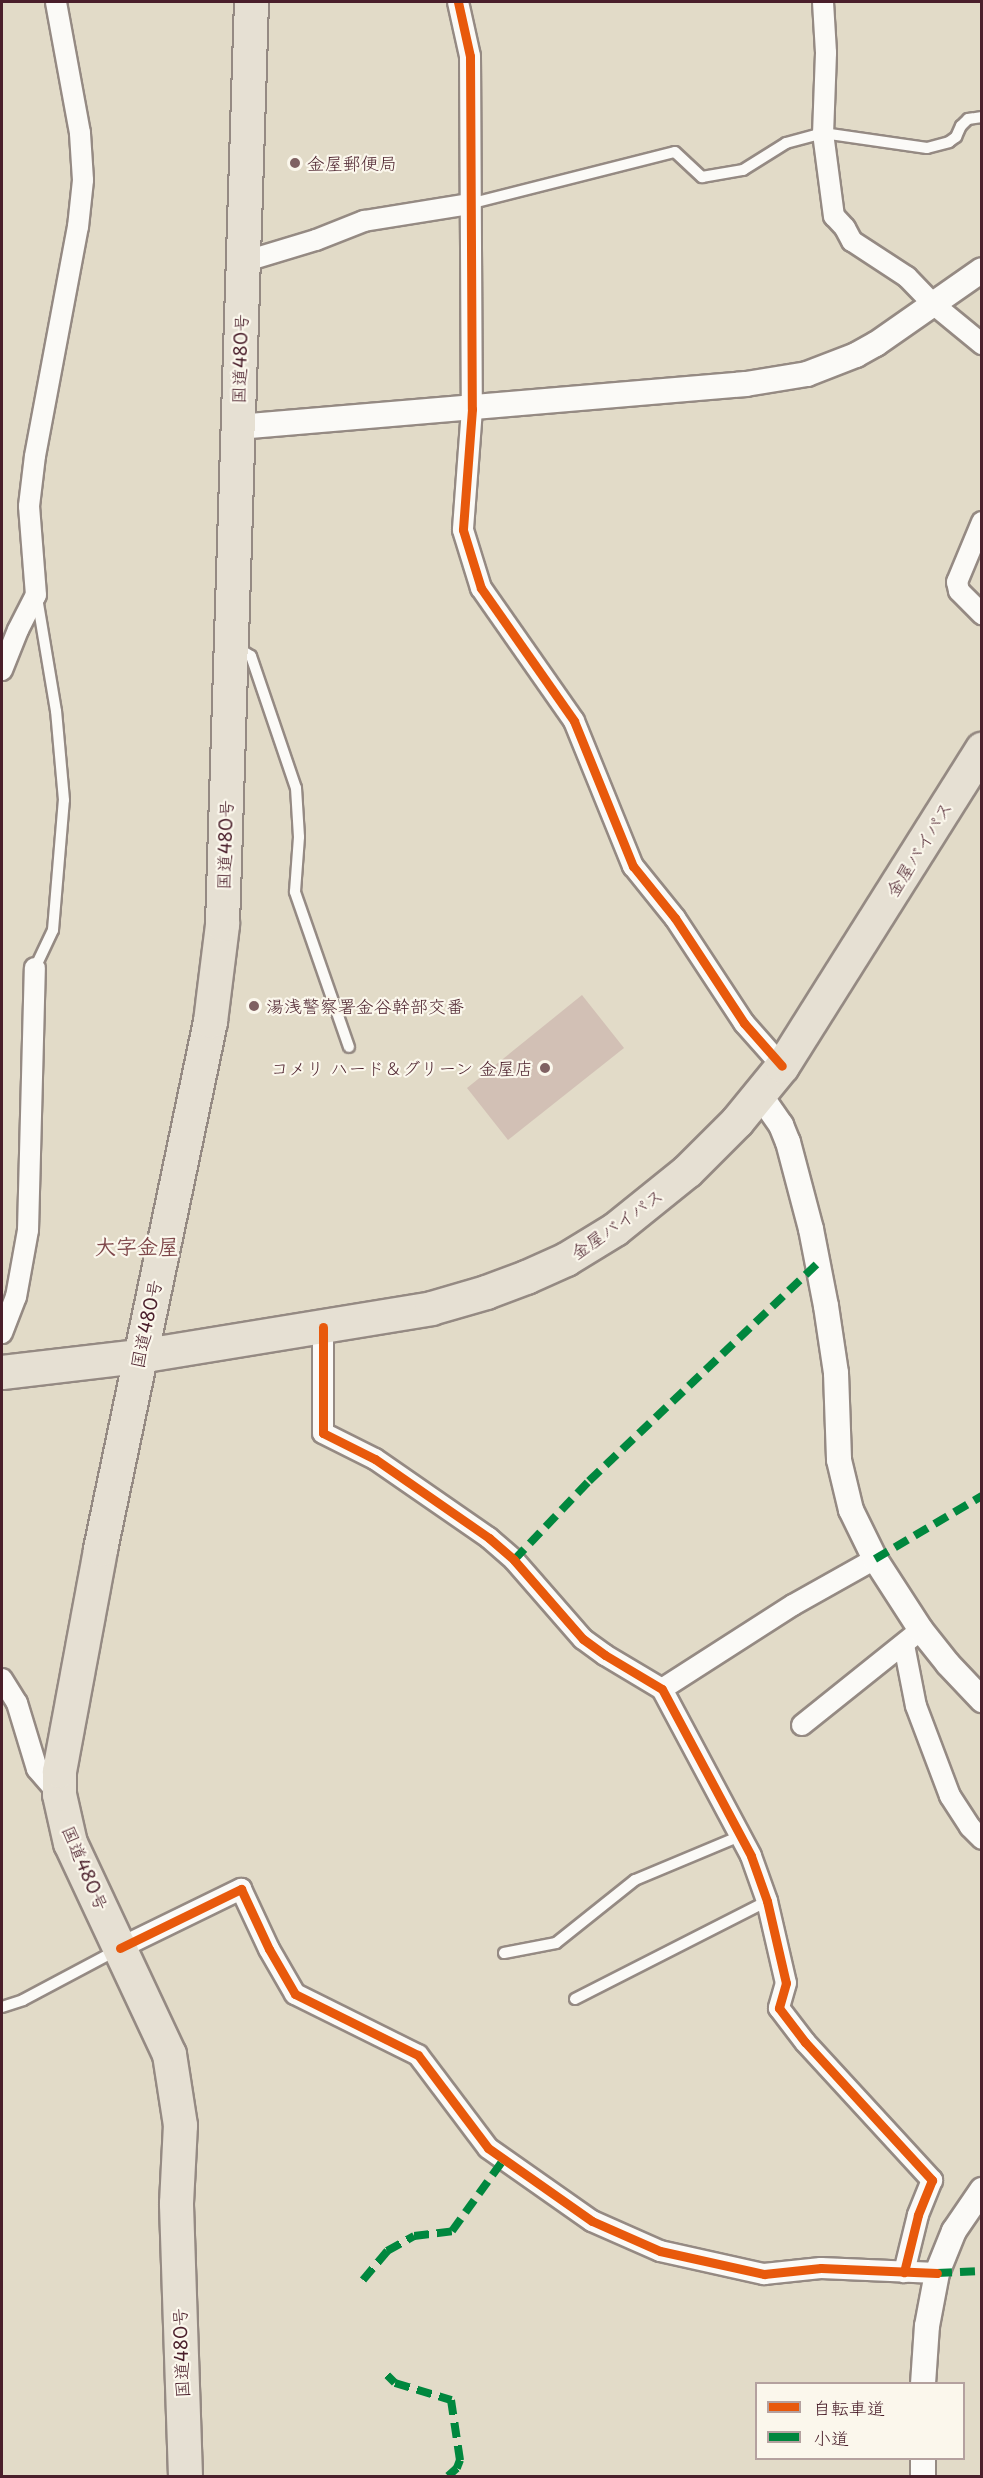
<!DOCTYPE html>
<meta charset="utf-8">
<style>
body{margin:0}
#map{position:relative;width:983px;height:2478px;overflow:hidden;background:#e2dbc8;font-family:"Playpen Sans","Klee One",sans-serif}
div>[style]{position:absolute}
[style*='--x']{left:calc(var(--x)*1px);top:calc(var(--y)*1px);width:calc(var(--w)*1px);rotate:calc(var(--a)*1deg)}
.building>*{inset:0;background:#d2c0b5}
.roads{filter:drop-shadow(2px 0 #958a83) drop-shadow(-2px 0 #958a83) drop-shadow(0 2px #958a83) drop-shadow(0 -2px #958a83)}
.service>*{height:10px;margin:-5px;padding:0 5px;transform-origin:5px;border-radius:5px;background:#fbfaf7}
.minor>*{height:20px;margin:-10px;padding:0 10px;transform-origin:10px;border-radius:10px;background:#fbfaf7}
.tertiary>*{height:24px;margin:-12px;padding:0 12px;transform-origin:12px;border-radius:12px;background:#fbfaf7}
.trunk>*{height:33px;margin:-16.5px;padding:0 16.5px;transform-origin:16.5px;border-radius:16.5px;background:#e6e0d3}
.quiet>*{height:8px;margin-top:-4px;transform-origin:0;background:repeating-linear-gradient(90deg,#00873e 0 15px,transparent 0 23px)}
.cycleway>*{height:9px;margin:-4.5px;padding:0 4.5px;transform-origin:4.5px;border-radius:4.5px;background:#e8590c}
.dots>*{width:16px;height:16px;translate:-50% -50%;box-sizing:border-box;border:3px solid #fbf7ec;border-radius:50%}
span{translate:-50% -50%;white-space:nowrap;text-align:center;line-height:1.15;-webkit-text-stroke:4.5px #fbf7ec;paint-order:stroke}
.poi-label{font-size:18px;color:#4a1f2b}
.left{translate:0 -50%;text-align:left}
.right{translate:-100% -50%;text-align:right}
.street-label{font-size:18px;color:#4a1f2b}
.quarter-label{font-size:21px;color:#7f484b;font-weight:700}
.frame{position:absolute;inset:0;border:3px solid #4a1f2b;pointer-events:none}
.legend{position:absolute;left:755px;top:2382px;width:210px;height:78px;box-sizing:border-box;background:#fbf7ec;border:2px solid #b4a19f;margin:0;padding:8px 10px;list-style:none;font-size:18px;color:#4a1f2b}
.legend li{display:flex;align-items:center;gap:12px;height:30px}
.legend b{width:30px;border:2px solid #b4a19f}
</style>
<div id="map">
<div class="building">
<div style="clip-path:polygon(582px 995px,624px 1048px,508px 1140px,467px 1088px)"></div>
</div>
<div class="roads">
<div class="service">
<div style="--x:469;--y:204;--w:212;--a:-14.2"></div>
<div style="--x:675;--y:152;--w:37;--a:43"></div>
<div style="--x:702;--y:177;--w:42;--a:-9.7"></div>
<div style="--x:743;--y:170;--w:51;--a:-32.1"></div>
<div style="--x:786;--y:143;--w:38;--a:-15"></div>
<div style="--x:823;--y:133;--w:105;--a:8.2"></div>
<div style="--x:927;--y:148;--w:23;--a:-15"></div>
<div style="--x:949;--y:142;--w:9;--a:-36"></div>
<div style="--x:956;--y:137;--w:12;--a:-66"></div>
<div style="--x:961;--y:126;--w:10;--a:-45"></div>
<div style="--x:968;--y:119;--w:14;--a:-8"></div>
<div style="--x:236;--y:647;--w:17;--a:31"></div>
<div style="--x:251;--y:656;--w:139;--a:71.2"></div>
<div style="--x:296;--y:788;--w:49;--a:86.5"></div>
<div style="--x:299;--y:837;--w:55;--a:94.2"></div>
<div style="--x:295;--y:892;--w:164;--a:70.8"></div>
<div style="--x:35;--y:968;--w:42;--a:-64.7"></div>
<div style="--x:53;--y:930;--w:130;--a:-85.2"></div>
<div style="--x:64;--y:800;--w:89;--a:-95.1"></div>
<div style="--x:56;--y:711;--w:115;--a:-99.5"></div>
<div style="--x:504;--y:1953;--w:53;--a:-10.9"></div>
<div style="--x:556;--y:1943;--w:101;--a:-38.6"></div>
<div style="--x:635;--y:1880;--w:114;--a:-22.7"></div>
<div style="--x:575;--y:1999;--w:216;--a:-27"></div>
<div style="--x:2;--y:2007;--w:22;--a:-18"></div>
<div style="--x:23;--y:2000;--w:106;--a:-28"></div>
</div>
<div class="minor">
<div style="--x:458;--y:2;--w:55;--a:77.5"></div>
<div style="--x:470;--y:56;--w:353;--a:89.7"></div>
<div style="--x:472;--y:409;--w:121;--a:94.3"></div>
<div style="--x:463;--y:530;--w:61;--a:72.8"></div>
<div style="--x:481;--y:588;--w:162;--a:55"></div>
<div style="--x:574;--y:721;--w:157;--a:67.9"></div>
<div style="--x:633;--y:866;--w:67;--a:51.1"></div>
<div style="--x:675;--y:918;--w:126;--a:56.7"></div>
<div style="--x:744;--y:1023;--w:57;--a:48.5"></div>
<div style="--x:823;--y:2;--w:51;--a:86.6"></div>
<div style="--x:826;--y:53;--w:80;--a:92.1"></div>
<div style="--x:823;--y:133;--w:84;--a:82.5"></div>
<div style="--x:834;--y:216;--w:16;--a:47"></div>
<div style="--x:845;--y:228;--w:15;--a:62"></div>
<div style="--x:852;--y:241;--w:66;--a:33.2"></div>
<div style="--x:907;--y:277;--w:36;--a:46"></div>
<div style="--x:932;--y:303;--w:65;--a:39.4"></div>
<div style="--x:243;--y:262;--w:76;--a:-16.8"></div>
<div style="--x:316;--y:240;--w:52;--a:-21.6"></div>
<div style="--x:364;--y:221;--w:106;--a:-9.2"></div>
<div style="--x:982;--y:522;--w:65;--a:112.6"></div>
<div style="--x:957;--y:582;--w:9;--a:77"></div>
<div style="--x:959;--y:591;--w:33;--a:45"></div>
<div style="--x:2;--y:670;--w:43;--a:-68.2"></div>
<div style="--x:18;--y:630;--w:39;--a:-63"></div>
<div style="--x:36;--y:595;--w:89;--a:-94.5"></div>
<div style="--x:29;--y:506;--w:50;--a:-83.2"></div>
<div style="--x:35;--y:456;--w:233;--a:-79.4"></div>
<div style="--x:78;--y:227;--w:47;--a:-83.9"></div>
<div style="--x:83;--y:180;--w:47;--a:-93.7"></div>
<div style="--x:80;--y:133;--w:133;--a:-100.4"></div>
<div style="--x:323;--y:1327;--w:106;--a:90"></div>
<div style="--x:323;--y:1433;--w:58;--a:26.6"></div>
<div style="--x:375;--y:1459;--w:139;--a:34.7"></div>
<div style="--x:489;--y:1538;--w:33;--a:41"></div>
<div style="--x:514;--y:1560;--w:105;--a:48.9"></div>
<div style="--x:583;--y:1639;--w:27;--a:36"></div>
<div style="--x:605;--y:1655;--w:66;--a:30.8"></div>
<div style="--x:662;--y:1689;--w:189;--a:61.9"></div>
<div style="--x:751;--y:1856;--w:48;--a:70.4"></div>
<div style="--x:767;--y:1901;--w:84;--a:77"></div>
<div style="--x:786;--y:1983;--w:26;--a:106"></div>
<div style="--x:779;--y:2008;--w:43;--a:52.6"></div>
<div style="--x:805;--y:2042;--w:188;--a:47.4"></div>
<div style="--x:932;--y:2180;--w:38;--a:112"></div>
<div style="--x:918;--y:2215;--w:59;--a:103.8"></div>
<div style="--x:2;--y:1333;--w:39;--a:-69"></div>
<div style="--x:16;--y:1297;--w:68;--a:-79.8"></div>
<div style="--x:28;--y:1230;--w:262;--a:-88.5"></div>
<div style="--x:904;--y:1645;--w:62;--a:78.9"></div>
<div style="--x:916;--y:1706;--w:96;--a:69.3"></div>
<div style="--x:950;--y:1796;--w:37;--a:57"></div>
<div style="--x:970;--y:1827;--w:17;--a:45"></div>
<div style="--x:2;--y:1679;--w:28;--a:58"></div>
<div style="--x:17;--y:1703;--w:69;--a:73.1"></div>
<div style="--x:37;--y:1769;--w:33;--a:49"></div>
<div style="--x:662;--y:1689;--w:156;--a:-32.7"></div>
<div style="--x:793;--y:1605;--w:94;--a:-29.3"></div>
<div style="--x:802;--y:1725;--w:141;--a:-38.7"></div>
<div style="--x:120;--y:1948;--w:135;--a:-26"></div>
<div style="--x:241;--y:1889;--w:66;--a:65"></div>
<div style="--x:269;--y:1949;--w:52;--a:60"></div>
<div style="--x:295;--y:1994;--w:137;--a:26.4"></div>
<div style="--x:418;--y:2055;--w:116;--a:53"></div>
<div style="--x:488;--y:2148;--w:127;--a:35.1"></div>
<div style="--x:592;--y:2221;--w:74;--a:23.8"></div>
<div style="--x:660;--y:2251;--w:107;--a:12.5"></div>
<div style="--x:764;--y:2274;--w:57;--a:-6"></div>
<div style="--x:821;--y:2268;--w:116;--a:2.5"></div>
</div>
<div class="tertiary">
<div style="--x:238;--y:427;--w:510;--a:-4.84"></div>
<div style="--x:746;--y:384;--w:62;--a:-9.3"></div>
<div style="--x:807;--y:374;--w:53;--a:-21.2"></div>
<div style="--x:856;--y:355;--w:23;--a:-29"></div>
<div style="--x:876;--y:344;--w:129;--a:-34.9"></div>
<div style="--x:760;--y:1095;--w:37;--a:55"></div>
<div style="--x:781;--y:1125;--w:18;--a:68"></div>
<div style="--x:788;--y:1142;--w:90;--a:75.2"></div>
<div style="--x:811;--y:1229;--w:78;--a:79"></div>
<div style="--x:826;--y:1306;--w:68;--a:81.5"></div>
<div style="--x:836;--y:1373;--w:87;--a:88"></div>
<div style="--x:839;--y:1460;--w:51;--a:76.5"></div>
<div style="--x:851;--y:1510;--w:55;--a:63.9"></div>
<div style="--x:875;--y:1559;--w:85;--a:57.1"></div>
<div style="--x:921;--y:1630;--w:43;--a:51.5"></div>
<div style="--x:948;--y:1664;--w:50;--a:46.6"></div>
<div style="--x:923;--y:2384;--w:58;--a:-86.1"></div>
<div style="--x:927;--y:2326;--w:54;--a:-79.3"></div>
<div style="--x:937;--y:2273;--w:45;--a:-68"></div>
<div style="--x:954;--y:2231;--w:50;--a:-55.7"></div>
<div style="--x:923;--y:2458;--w:18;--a:90"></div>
</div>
<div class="trunk">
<div style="--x:2;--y:1372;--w:138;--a:-6.7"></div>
<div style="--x:139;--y:1356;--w:296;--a:-9.3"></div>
<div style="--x:431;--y:1308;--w:57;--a:-16.2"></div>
<div style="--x:486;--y:1292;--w:43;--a:-20.6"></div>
<div style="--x:526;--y:1277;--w:44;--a:-24.2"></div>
<div style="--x:566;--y:1259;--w:57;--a:-31.5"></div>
<div style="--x:615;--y:1229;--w:92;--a:-38.9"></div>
<div style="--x:687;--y:1171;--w:71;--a:-45"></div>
<div style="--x:737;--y:1121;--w:71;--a:-50.7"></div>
<div style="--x:782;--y:1066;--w:375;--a:-57.8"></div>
<div style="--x:185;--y:2476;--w:273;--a:-91.9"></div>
<div style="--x:176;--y:2203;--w:78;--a:-87.1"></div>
<div style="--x:180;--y:2125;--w:72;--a:-98.8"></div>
<div style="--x:169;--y:2054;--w:233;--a:-115.1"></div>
<div style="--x:70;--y:1843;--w:50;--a:-102.7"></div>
<div style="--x:59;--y:1794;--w:23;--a:-90"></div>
<div style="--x:59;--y:1771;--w:226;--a:-79.5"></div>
<div style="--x:100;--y:1549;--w:539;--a:-78.23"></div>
<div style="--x:210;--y:1021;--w:98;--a:-82.9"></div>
<div style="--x:222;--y:924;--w:922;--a:-88.2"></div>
</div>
</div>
<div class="quiet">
<div style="--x:875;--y:1559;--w:124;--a:-30.5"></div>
<div style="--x:514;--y:1560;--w:109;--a:-46.5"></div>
<div style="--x:589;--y:1481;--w:316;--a:-43.6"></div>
<div style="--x:937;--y:2273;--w:45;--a:-2.5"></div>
<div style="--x:363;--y:2280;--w:38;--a:-50"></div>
<div style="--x:387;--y:2251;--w:31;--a:-29"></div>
<div style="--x:414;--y:2236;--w:38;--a:-7"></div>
<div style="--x:452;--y:2231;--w:89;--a:-54.2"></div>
<div style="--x:387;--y:2375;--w:11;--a:45"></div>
<div style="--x:395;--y:2383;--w:59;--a:16.9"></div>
<div style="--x:451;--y:2400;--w:61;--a:81.5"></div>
<div style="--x:460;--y:2460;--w:9;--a:111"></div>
<div style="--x:457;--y:2468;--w:12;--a:138"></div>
</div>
<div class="cycleway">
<div style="--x:458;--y:2;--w:55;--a:77.5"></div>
<div style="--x:470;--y:56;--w:353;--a:89.7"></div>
<div style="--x:472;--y:409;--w:121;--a:94.3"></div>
<div style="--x:463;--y:530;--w:61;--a:72.8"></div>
<div style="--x:481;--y:588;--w:162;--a:55"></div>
<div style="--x:574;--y:721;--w:157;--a:67.9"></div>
<div style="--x:633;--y:866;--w:67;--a:51.1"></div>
<div style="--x:675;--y:918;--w:126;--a:56.7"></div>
<div style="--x:744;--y:1023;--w:57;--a:48.5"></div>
<div style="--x:323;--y:1327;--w:106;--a:90"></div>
<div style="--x:323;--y:1433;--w:58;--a:26.6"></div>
<div style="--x:375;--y:1459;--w:139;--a:34.7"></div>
<div style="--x:489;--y:1538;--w:33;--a:41"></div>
<div style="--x:514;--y:1560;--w:105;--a:48.9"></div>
<div style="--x:583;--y:1639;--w:27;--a:36"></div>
<div style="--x:605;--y:1655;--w:66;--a:30.8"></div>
<div style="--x:662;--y:1689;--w:189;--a:61.9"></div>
<div style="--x:751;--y:1856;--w:48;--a:70.4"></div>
<div style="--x:767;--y:1901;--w:84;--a:77"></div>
<div style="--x:786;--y:1983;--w:26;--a:106"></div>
<div style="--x:779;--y:2008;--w:43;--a:52.6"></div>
<div style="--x:805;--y:2042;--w:188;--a:47.4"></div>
<div style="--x:932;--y:2180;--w:38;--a:112"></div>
<div style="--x:918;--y:2215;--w:59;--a:103.8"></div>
<div style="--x:120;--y:1948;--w:135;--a:-26"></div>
<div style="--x:241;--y:1889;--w:66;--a:65"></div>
<div style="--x:269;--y:1949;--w:52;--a:60"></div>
<div style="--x:295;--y:1994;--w:137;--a:26.4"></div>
<div style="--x:418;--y:2055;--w:116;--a:53"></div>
<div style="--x:488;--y:2148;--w:127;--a:35.1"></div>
<div style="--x:592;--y:2221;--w:74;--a:23.8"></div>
<div style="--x:660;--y:2251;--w:107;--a:12.5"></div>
<div style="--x:764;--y:2274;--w:57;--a:-6"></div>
<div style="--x:821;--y:2268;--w:116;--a:2.5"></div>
</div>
<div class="dots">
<div style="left:295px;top:163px;background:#7f6162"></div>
<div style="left:254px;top:1006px;background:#7f6162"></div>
<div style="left:545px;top:1068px;background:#7f6162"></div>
</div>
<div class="poi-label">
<span class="left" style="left:307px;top:163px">金屋郵便局</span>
<span class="left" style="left:266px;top:1006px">湯浅警察署金谷幹部交番</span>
<span class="right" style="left:533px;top:1068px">コメリ ハード＆グリーン 金屋店</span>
</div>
<div class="street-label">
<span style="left:240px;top:359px;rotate:-88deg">国道480号</span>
<span style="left:225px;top:845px;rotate:-88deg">国道480号</span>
<span style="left:919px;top:849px;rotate:-58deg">金屋バイパス</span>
<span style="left:617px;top:1224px;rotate:-35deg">金屋バイパス</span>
<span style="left:146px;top:1324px;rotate:-78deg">国道480号</span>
<span style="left:85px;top:1868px;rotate:67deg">国道480号</span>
<span style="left:181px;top:2353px;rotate:-92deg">国道480号</span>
</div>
<div class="quarter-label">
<span style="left:137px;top:1245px">大字金屋</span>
</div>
<div class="frame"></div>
<ul class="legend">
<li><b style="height:8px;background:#e8590c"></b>自転車道</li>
<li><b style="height:8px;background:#00873e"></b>小道</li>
</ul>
</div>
